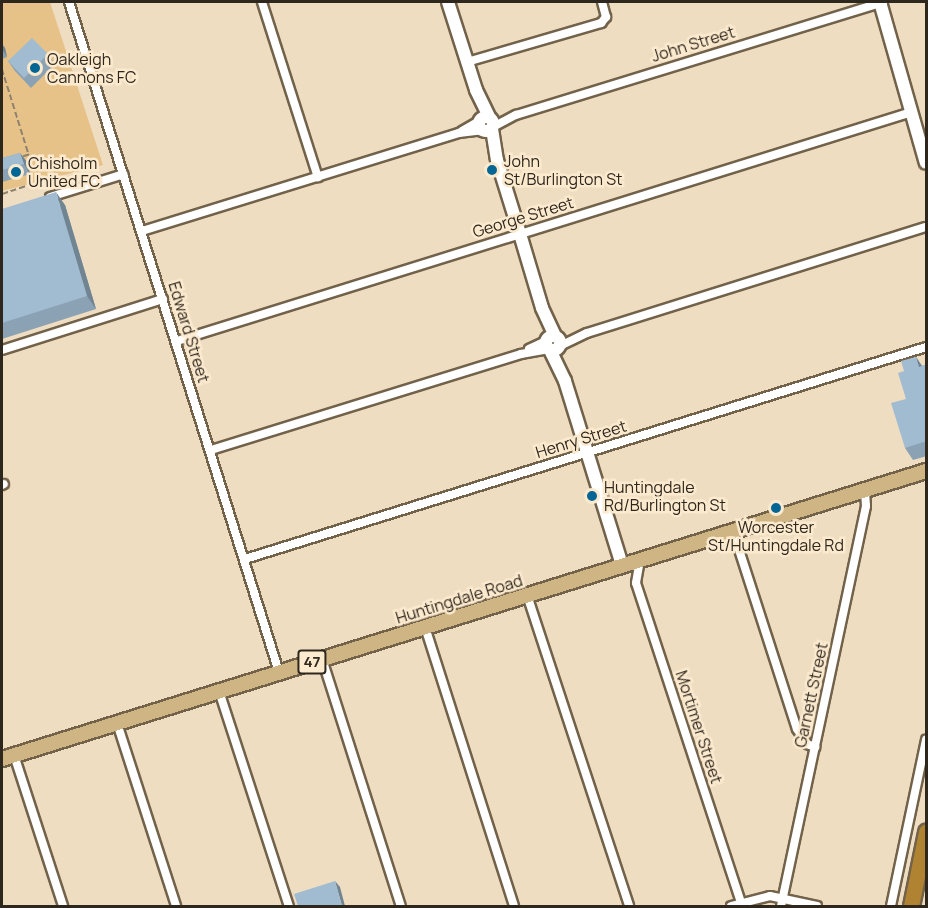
<!DOCTYPE html>
<style>
body{margin:0}
#map{position:relative;width:928px;height:908px;overflow:hidden;background:#efddc2;font-family:Manrope,sans-serif}
div>[style]{position:absolute}
[style*='--x']{left:calc(var(--x)*1px);top:calc(var(--y)*1px);width:calc(var(--w)*1px);rotate:calc(var(--a)*1deg)}
.green>*{inset:0;background:#e6c288}
.path>*{height:1.5px;margin-top:-0.75px;transform-origin:0;background:repeating-linear-gradient(90deg,#8e826f 0 6px,transparent 0 9px)}
.roads{filter:drop-shadow(2px 0 #72624a) drop-shadow(-2px 0 #72624a) drop-shadow(0 2px #72624a) drop-shadow(0 -2px #72624a)}
.street>*{height:8px;margin:-4px;padding:0 4px;transform-origin:4px;border-radius:4px;background:#fff}
.secondary>*{height:12px;margin:-6px;padding:0 6px;transform-origin:6px;border-radius:6px;background:#fff}
.secondary>.ring{margin:-6px;padding:0;box-sizing:content-box;background:none;border:12px solid #fff;border-radius:50%}
.primary>*{height:14px;margin:-7px;padding:0 7px;transform-origin:7px;border-radius:7px;background:#cfb584}
.highway>*{height:15px;margin:-7.5px;padding:0 7.5px;transform-origin:7.5px;border-radius:7.5px;background:#af8332}
.wall>*{inset:0;background:#8aa2b3}
.shaded-wall>*{inset:0;background:#718492}
.building>*{inset:0;background:#a1bcd0}
.dots>*{width:16px;height:16px;translate:-50% -50%;box-sizing:border-box;border:3px solid #fceacf;border-radius:50%}
span{translate:-50% -50%;white-space:nowrap;text-align:center;line-height:1.15;-webkit-text-stroke:5px #fceacf;paint-order:stroke}
.shield-label span{padding:2px 4px;background:#fceacf;border:2px solid;border-radius:4px;-webkit-text-stroke-width:0}
.shield-label{font-size:15px;color:#2e271d;font-weight:700}
.street-label{font-size:16px;color:#2e271d}
.poi-label{font-size:16px;color:#2e271d}
.left{translate:0 -50%;text-align:left}
.frame{position:absolute;inset:0;border:3px solid #2e271d;pointer-events:none}
</style>
<div id="map">
<div class="green">
<div style="clip-path:polygon(2px 2px,50px 2px,103px 165px,2px 191px)"></div>
</div>
<div class="path">
<div style="--x:2;--y:69;--w:90;--a:72.6"></div>
<div style="--x:29;--y:155;--w:7;--a:164"></div>
<div style="--x:2;--y:194;--w:41;--a:-18.4"></div>
</div>
<div class="roads">
<div class="street">
<div style="--x:69;--y:2;--w:702;--a:72.6"></div>
<div style="--x:262;--y:2;--w:184;--a:72.3"></div>
<div style="--x:467;--y:62;--w:140;--a:-16.2"></div>
<div style="--x:601;--y:23;--w:8;--a:-50"></div>
<div style="--x:606;--y:17;--w:16;--a:-105"></div>
<div style="--x:493;--y:127;--w:26;--a:-28"></div>
<div style="--x:516;--y:115;--w:384;--a:-17.1"></div>
<div style="--x:462;--y:131;--w:20;--a:-30"></div>
<div style="--x:50;--y:197;--w:77;--a:-17.3"></div>
<div style="--x:142;--y:231;--w:332;--a:-17.2"></div>
<div style="--x:459;--y:133;--w:23;--a:-7"></div>
<div style="--x:177;--y:341;--w:770;--a:-17.31"></div>
<div style="--x:560;--y:346;--w:30;--a:-26"></div>
<div style="--x:587;--y:333;--w:355;--a:-17.4"></div>
<div style="--x:529;--y:349;--w:19;--a:-25"></div>
<div style="--x:2;--y:350;--w:169;--a:-17.6"></div>
<div style="--x:211;--y:450;--w:325;--a:-17.2"></div>
<div style="--x:521;--y:354;--w:27;--a:-10"></div>
<div style="--x:2;--y:485;--w:2;--a:-27"></div>
<div style="--x:733;--y:531;--w:208;--a:72.1"></div>
<div style="--x:797;--y:729;--w:18;--a:56"></div>
<div style="--x:807;--y:744;--w:9;--a:21"></div>
<div style="--x:245;--y:559;--w:713;--a:-17.29"></div>
<div style="--x:640;--y:560;--w:23;--a:100"></div>
<div style="--x:636;--y:583;--w:337;--a:71.8"></div>
<div style="--x:527;--y:595;--w:327;--a:71.8"></div>
<div style="--x:425;--y:627;--w:293;--a:72.3"></div>
<div style="--x:322;--y:659;--w:259;--a:72.3"></div>
<div style="--x:219;--y:691;--w:226;--a:72"></div>
<div style="--x:117;--y:723;--w:192;--a:72.1"></div>
<div style="--x:14;--y:755;--w:159;--a:72"></div>
<div style="--x:731;--y:906;--w:40;--a:-14.4"></div>
<div style="--x:770;--y:896;--w:48;--a:12"></div>
<div style="--x:781;--y:906;--w:409;--a:-78"></div>
<div style="--x:866;--y:506;--w:16;--a:-94"></div>
<div style="--x:891;--y:906;--w:170;--a:-78.1"></div>
</div>
<div class="secondary">
<div style="--x:448;--y:2;--w:92;--a:72.3"></div>
<div style="--x:476;--y:90;--w:30;--a:64"></div>
<div style="--x:880;--y:2;--w:167;--a:74.1"></div>
<div class="ring" style="left:479px;top:117px;width:2px;height:2px"></div>
<div style="--x:492;--y:129;--w:31;--a:81"></div>
<div style="--x:497;--y:160;--w:77;--a:72.7"></div>
<div style="--x:520;--y:234;--w:77;--a:73.4"></div>
<div style="--x:542;--y:308;--w:31;--a:65"></div>
<div class="ring" style="left:546px;top:336px;width:2px;height:2px"></div>
<div style="--x:550;--y:350;--w:34;--a:64"></div>
<div style="--x:565;--y:381;--w:193;--a:72.8"></div>
</div>
<div class="primary">
<div style="--x:2;--y:759;--w:968;--a:-17.31"></div>
</div>
<div class="highway">
<div style="--x:911;--y:906;--w:76;--a:-78.5"></div>
</div>
</div>
<div class="wall">
<div style="clip-path:polygon(2px 44px,5px 48px,7px 57px,2px 59px)"></div>
<div style="clip-path:polygon(48px 54px,55px 64px,31px 88px,15px 71px,8px 61px)"></div>
<div style="clip-path:polygon(20px 153px,27px 162px,30px 174px,2px 182px,2px 158px)"></div>
<div style="clip-path:polygon(65px 205px,96px 309px,2px 339px,2px 209px)"></div>
<div style="clip-path:polygon(916px 357px,922px 366px,927px 364px,927px 456px,913px 460px,905px 448px,906px 399px,904px 371px)"></div>
</div>
<div class="shaded-wall">
<div style="clip-path:polygon(2px 44px,5px 48px,7px 57px,2px 49px)"></div>
<div style="clip-path:polygon(20px 153px,27px 162px,30px 174px,24px 164px)"></div>
<div style="clip-path:polygon(56px 192px,65px 205px,96px 309px,87px 296px)"></div>
<div style="clip-path:polygon(916px 357px,924px 369px,919px 367px)"></div>
<div style="clip-path:polygon(335px 881px,340px 887px,345px 906px,342px 906px)"></div>
</div>
<div class="building">
<div style="clip-path:polygon(32px 38px,48px 54px,24px 78px,8px 61px)"></div>
<div style="clip-path:polygon(20px 153px,24px 164px,2px 170px,2px 158px)"></div>
<div style="clip-path:polygon(56px 192px,87px 296px,2px 323px,2px 209px)"></div>
<div style="clip-path:polygon(916px 357px,919px 367px,927px 364px,927px 441px,905px 448px,891px 403px,906px 399px,898px 373px,904px 371px,901px 361px)"></div>
<div style="clip-path:polygon(335px 881px,342px 906px,298px 906px,294px 894px)"></div>
</div>
<div class="dots">
<div style="left:35px;top:68px;background:#046695"></div>
<div style="left:492px;top:170px;background:#046695"></div>
<div style="left:16px;top:172px;background:#046695"></div>
<div style="left:592px;top:496px;background:#046695"></div>
<div style="left:776px;top:508px;background:#046695"></div>
</div>
<div class="shield-label">
<span style="left:312px;top:662px">47</span>
</div>
<div class="street-label">
<span style="left:693px;top:44px;rotate:-17deg">John Street</span>
<span style="left:523px;top:217px;rotate:-17deg">George Street</span>
<span style="left:189px;top:332px;rotate:73deg">Edward Street</span>
<span style="left:581px;top:439px;rotate:-17deg">Henry Street</span>
<span style="left:459px;top:599px;rotate:-17deg">Huntingdale Road</span>
<span style="left:811px;top:695px;rotate:-78deg">Garnett Street</span>
<span style="left:699px;top:727px;rotate:72deg">Mortimer Street</span>
</div>
<div class="poi-label">
<span class="left" style="left:47px;top:68px">Oakleigh<br>Cannons FC</span>
<span class="left" style="left:504px;top:170px">John<br>St/Burlington St</span>
<span class="left" style="left:28px;top:172px">Chisholm<br>United FC</span>
<span class="left" style="left:604px;top:496px">Huntingdale<br>Rd/Burlington St</span>
<span style="left:776px;top:536px">Worcester<br>St/Huntingdale Rd</span>
</div>
<div class="frame"></div>
</div>
